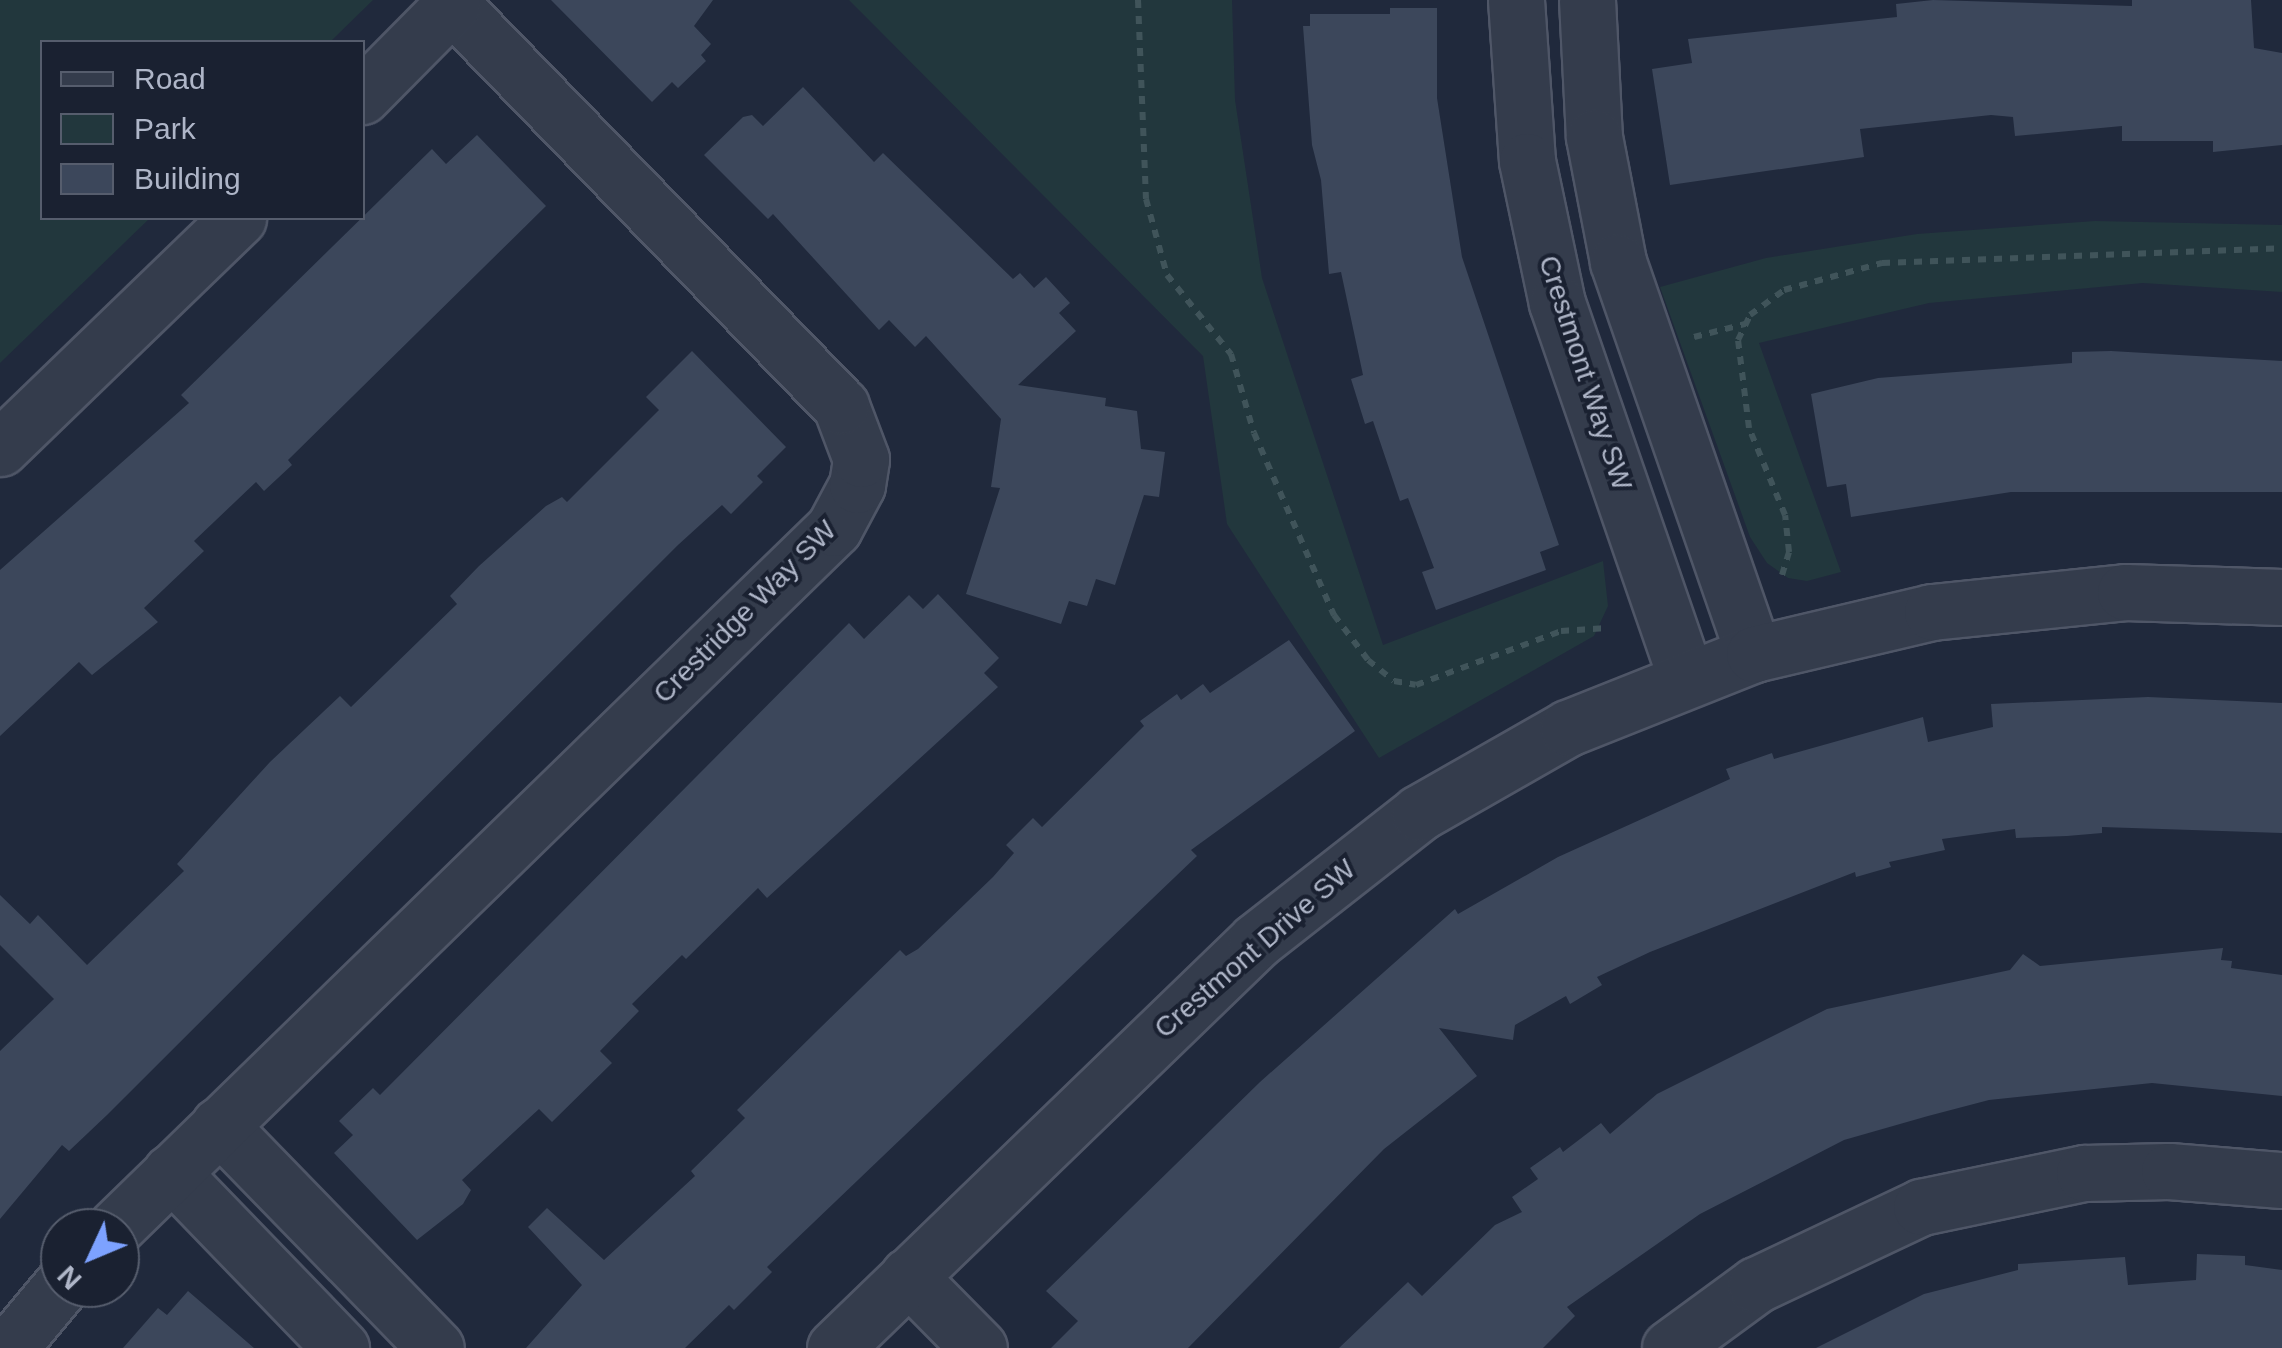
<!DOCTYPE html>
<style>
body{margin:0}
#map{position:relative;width:2282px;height:1348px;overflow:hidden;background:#20293c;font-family:Helvetica,sans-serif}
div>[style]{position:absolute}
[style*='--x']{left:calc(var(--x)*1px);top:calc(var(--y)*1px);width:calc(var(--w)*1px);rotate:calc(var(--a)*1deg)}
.green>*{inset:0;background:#22373d}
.building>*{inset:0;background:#3c475b}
.path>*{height:6px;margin-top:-3px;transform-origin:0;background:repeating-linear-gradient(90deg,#40545a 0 8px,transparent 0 16px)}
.roads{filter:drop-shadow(2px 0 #4f5667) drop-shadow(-2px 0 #4f5667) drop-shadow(0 2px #4f5667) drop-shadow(0 -2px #4f5667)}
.minor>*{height:55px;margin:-27.5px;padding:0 27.5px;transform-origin:27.5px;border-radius:27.5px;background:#343c4c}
span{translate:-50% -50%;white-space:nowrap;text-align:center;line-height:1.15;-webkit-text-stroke:8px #1a2131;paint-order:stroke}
.street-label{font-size:28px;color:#afb6c8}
.legend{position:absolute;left:40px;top:40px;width:325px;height:180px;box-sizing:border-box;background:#1a2131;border:2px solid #565d6d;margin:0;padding:12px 18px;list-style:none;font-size:30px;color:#afb6c8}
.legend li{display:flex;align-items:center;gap:20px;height:50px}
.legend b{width:50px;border:2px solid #565d6d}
.north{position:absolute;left:40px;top:1208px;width:100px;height:100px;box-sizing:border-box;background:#1a2131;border:2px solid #565d6d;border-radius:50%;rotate:226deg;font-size:28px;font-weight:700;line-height:40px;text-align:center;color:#afb6c8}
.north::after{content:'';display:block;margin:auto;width:35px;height:45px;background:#7da2ff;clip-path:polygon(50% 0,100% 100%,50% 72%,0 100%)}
</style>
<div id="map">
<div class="green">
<div style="clip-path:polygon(0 0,373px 0,330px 42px,42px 42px,42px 218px,150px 218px,0 363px)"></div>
<div style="clip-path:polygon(849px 0,1232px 0,1235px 100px,1262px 278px,1383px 645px,1603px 561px,1608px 606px,1594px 636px,1379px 758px,1227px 524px,1203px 356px)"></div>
<div style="clip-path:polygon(2095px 221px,2282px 225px,2282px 292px,2143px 283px,1929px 303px,1759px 343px,1841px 572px,1807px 581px,1788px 578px,1767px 563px,1750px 537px,1660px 287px,1766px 258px,1917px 234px)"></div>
</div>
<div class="building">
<div style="clip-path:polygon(551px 0,713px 0,694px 26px,711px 44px,701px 55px,706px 61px,678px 88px,672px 82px,652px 102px)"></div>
<div style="clip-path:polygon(1933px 0,2132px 6px,2132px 0,2251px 0,2254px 48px,2282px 53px,2282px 145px,2213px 152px,2213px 141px,2122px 141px,2122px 126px,2015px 136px,2013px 117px,1991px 115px,1860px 129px,1864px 157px,1670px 185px,1652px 69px,1692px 63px,1688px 39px,1897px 17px,1896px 4px)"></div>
<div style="clip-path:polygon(1390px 8px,1437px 8px,1437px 98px,1462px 257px,1559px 545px,1540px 552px,1546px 570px,1436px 610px,1422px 572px,1434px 568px,1408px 498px,1400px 501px,1373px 421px,1365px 424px,1351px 379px,1363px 375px,1341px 272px,1329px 274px,1321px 180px,1312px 145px,1303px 26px,1310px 26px,1310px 14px,1390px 14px)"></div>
<div style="clip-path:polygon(803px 87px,874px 162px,883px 153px,1013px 279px,1020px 273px,1034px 288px,1046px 277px,1070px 303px,1059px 313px,1076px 331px,1018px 385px,1106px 398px,1105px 406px,1137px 411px,1141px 449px,1165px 452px,1159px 497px,1144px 495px,1115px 585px,1096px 579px,1087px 606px,1069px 601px,1061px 624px,966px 594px,1000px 488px,991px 487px,1001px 419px,926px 336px,915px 347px,889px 320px,879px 330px,773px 214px,768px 219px,704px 155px,743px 117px,752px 115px,763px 126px)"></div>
<div style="clip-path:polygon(477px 135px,546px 206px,288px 460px,292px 465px,264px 491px,256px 482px,194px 541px,204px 551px,144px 608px,158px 622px,92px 675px,79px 662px,0 736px,0 570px,189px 403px,181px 395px,432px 149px,446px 164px)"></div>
<div style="clip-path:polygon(692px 351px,786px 447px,757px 476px,763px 482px,731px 514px,722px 505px,678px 545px,107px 1115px,69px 1151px,62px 1145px,0 1219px,0 1051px,54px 999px,0 945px,0 895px,30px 924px,38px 915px,87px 965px,184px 871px,177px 864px,270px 762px,340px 696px,351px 707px,457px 604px,450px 596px,479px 566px,546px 506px,562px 497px,567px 502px,659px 410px,646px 397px)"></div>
<div style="clip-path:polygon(2111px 351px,2282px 361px,2282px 492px,2011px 492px,1851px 517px,1846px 484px,1827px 487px,1811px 394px,1878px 378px,2072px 363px,2072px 352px)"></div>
<div style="clip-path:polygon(938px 594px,999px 658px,984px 673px,998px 687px,767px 898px,758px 888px,686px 959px,682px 955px,632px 1004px,639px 1011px,600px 1051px,612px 1063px,552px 1122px,539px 1109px,462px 1180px,471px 1190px,463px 1204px,417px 1240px,334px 1153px,353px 1135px,339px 1121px,373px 1088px,380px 1095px,849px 623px,864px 639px,909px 595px,923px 609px)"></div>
<div style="clip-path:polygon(1289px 640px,1355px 731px,1191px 850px,1197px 856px,767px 1267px,772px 1272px,734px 1310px,729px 1305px,685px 1348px,526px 1348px,582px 1285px,528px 1227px,547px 1208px,604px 1260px,695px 1176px,691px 1171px,745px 1118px,737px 1110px,819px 1029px,900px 950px,906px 956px,918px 949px,993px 877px,1014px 853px,1006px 845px,1033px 818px,1042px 827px,1144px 726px,1140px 721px,1177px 694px,1181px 700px,1203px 684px,1210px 693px)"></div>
<div style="clip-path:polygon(2148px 697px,2282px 703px,2282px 833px,2102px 827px,2102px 833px,2067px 836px,2016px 838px,2015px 829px,1942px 839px,1945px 850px,1889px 862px,1891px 867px,1856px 877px,1855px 872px,1650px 952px,1597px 977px,1602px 985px,1570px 1004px,1566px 996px,1515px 1025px,1513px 1040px,1439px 1028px,1477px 1076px,1384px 1149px,1188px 1348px,1051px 1348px,1078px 1321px,1046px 1291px,1260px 1082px,1455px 909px,1458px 914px,1558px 857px,1730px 779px,1726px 769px,1772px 753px,1774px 759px,1923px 717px,1928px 742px,1993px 727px,1991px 704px)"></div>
<div style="clip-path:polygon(2223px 948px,2221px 960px,2232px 961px,2231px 968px,2282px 975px,2282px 1096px,2152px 1083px,1989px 1100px,1928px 1116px,1844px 1140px,1700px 1214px,1567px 1307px,1575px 1316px,1543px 1348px,1339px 1348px,1408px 1282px,1422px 1296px,1495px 1225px,1522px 1212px,1512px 1197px,1538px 1179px,1530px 1168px,1560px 1147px,1563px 1152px,1601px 1123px,1610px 1134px,1657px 1094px,1827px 1009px,2010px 970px,2023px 954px,2040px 966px)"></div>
<div style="clip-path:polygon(2197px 1254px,2245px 1256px,2245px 1265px,2282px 1270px,2282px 1348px,1816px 1348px,1924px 1294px,2018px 1270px,2018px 1264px,2125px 1257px,2128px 1285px,2196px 1280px)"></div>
<div style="clip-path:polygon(188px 1291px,254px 1348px,123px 1348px,158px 1308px,167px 1315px)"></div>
</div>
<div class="path">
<div style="--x:1138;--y:0;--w:199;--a:87.7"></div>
<div style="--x:1146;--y:199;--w:79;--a:74.6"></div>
<div style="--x:1167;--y:275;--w:102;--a:51"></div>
<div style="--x:1231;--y:354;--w:82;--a:73.8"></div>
<div style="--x:1254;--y:433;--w:199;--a:66.3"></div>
<div style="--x:1334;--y:615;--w:56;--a:52.9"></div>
<div style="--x:1368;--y:660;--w:33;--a:39"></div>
<div style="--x:1394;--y:681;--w:22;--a:10"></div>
<div style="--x:1416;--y:685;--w:155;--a:-20.4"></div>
<div style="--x:1561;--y:631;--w:46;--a:-3.7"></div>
<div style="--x:1694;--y:337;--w:53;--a:-14.3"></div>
<div style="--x:1782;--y:575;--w:24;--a:-73"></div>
<div style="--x:1789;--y:552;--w:37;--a:-96"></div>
<div style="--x:1785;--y:515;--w:94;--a:-112.5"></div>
<div style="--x:1749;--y:428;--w:89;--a:-97.1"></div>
<div style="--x:1738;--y:340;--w:28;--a:-64"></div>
<div style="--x:1750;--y:315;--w:42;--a:-36.3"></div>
<div style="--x:1784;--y:290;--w:102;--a:-15.4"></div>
<div style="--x:1882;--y:263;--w:400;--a:-2.1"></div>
</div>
<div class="roads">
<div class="minor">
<div style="--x:1516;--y:0;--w:161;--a:86.1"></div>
<div style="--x:1527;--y:161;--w:145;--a:78.1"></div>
<div style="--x:1557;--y:303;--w:397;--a:71"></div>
<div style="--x:1587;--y:0;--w:137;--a:87.1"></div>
<div style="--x:1594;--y:137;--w:127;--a:79.1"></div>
<div style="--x:1618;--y:262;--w:415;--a:70.9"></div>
<div style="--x:0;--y:448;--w:331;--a:-44"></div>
<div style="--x:219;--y:1125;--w:311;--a:45.8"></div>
<div style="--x:171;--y:1172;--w:245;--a:46"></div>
<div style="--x:115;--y:1228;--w:1003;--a:-44.23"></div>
<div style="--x:834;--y:528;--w:49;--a:-61.9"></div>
<div style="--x:857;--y:485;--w:26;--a:-81"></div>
<div style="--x:861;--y:459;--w:57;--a:-110.7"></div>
<div style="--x:841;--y:406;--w:559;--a:-134.13"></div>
<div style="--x:452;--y:5;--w:128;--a:134.7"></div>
<div style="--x:908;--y:1276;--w:101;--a:45.4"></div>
<div style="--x:9;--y:1348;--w:80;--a:-50.1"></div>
<div style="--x:835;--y:1348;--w:586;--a:-44.03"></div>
<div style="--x:1256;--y:941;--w:207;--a:-38.1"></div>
<div style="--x:1419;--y:813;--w:172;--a:-29.7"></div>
<div style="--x:1568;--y:728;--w:200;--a:-21.7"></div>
<div style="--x:1754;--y:654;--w:183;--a:-13.3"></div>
<div style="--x:1932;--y:612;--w:194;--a:-5.9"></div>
<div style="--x:2125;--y:592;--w:157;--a:1.8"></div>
<div style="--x:1670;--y:1348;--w:107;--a:-36.2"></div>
<div style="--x:1756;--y:1285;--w:183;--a:-25.3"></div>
<div style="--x:1921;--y:1207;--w:167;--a:-11.8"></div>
<div style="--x:2084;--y:1173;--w:85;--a:-1.3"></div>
<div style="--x:2169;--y:1171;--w:113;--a:4.6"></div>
</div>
</div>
<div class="street-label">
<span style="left:1585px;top:373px;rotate:72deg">Crestmont Way SW</span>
<span style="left:745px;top:612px;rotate:-45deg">Crestridge Way SW</span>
<span style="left:1255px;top:949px;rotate:-41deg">Crestmont Drive SW</span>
</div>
<ul class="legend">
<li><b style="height:12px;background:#343c4c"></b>Road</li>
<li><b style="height:28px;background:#22373d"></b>Park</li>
<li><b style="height:28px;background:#3c475b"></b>Building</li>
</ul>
<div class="north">N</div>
</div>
